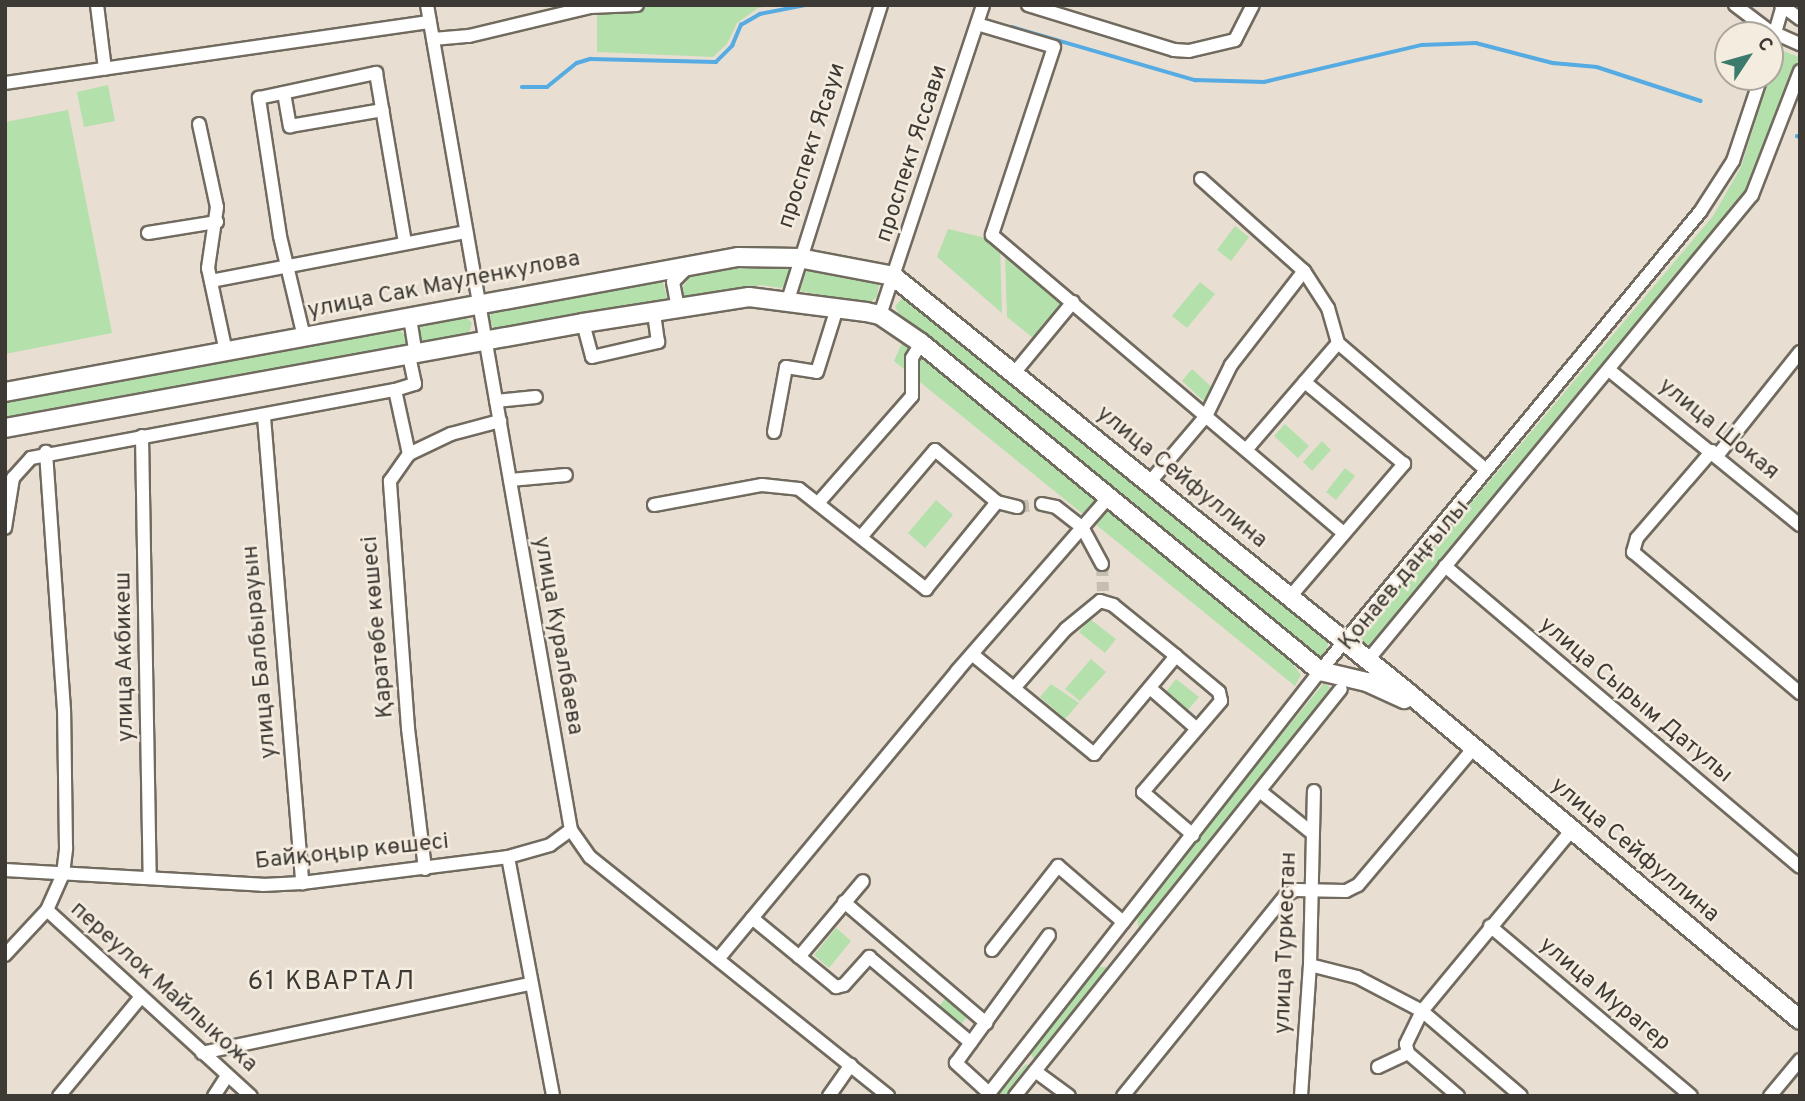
<!DOCTYPE html>
<meta charset="utf-8">
<style>
body{margin:0}
#map{position:relative;width:1805px;height:1101px;overflow:hidden;background:#e8dfd2;font-family:Overpass,sans-serif}
div>[style]{position:absolute}
[style*='--x']{left:calc(var(--x)*1px);top:calc(var(--y)*1px);width:calc(var(--w)*1px);rotate:calc(var(--a)*1deg)}
.green>*{inset:0;background:#b4e0ab}
.stream>*{height:3.5px;margin:-1.75px;padding:0 1.75px;transform-origin:1.75px;border-radius:1.75px;background:#56abe2}
.minor-tunnel>*{height:12px;margin-top:-6px;transform-origin:0;background:repeating-linear-gradient(90deg,#c6beb3 0 12px,transparent 0 18px)}
.roads{filter:drop-shadow(2px 0 #716a5f) drop-shadow(-2px 0 #716a5f) drop-shadow(0 2px #716a5f) drop-shadow(0 -2px #716a5f)}
.minor>*{height:12px;margin:-6px;padding:0 6px;transform-origin:6px;border-radius:6px;background:#fff}
.secondary>*{height:18px;margin:-9px;padding:0 9px;transform-origin:9px;border-radius:9px;background:#fff}
span{translate:-50% -50%;white-space:nowrap;text-align:center;line-height:1.15;-webkit-text-stroke:5px #f5ece0;paint-order:stroke}
.street-label{font-size:23px;color:#3d3a35}
.quarter-label{font-size:26px;color:#3d3a35;letter-spacing:2px}
.frame{position:absolute;inset:0;border:7px solid #3d3a35;pointer-events:none}
.north{position:absolute;left:1714px;top:21px;width:70px;height:70px;box-sizing:border-box;background:#f5ece0;border:2px solid #aba59c;border-radius:50%;rotate:54deg;font-size:19px;font-weight:700;line-height:28px;text-align:center;color:#3d3a35}
.north::after{content:'';display:block;margin:auto;width:24px;height:32px;background:#3a7b6b;clip-path:polygon(50% 0,100% 100%,50% 72%,0 100%)}
</style>
<div id="map">
<div class="green">
<div style="clip-path:polygon(609px 5px,775px 5px,758px 8px,737px 23px,727px 44px,713px 57px,597px 52px,597px 7px)"></div>
<div style="clip-path:polygon(1778px 49px,1799px 57px,1759px 183px,1370px 650px,1356px 640px,1713px 216px,1741px 167px)"></div>
<div style="clip-path:polygon(108px 85px,115px 121px,84px 127px,77px 92px)"></div>
<div style="clip-path:polygon(68px 110px,112px 333px,5px 354px,5px 122px)"></div>
<div style="clip-path:polygon(1235px 226px,1249px 237px,1231px 261px,1217px 250px)"></div>
<div style="clip-path:polygon(948px 229px,990px 239px,1000px 246px,1002px 313px,937px 257px)"></div>
<div style="clip-path:polygon(1005px 253px,1067px 303px,1037px 341px,1007px 317px)"></div>
<div style="clip-path:polygon(752px 264px,789px 266px,788px 283px,781px 288px,761px 285px,689px 302px,682px 299px,681px 289px,690px 277px)"></div>
<div style="clip-path:polygon(808px 266px,880px 278px,877px 297px,868px 304px,800px 291px)"></div>
<div style="clip-path:polygon(662px 279px,667px 297px,660px 302px,497px 332px,489px 321px,492px 309px)"></div>
<div style="clip-path:polygon(1200px 282px,1215px 294px,1187px 328px,1172px 316px)"></div>
<div style="clip-path:polygon(904px 296px,1321px 635px,1328px 643px,1326px 653px,1318px 659px,902px 321px,895px 306px)"></div>
<div style="clip-path:polygon(464px 315px,472px 323px,468px 336px,427px 344px,417px 338px,422px 324px)"></div>
<div style="clip-path:polygon(397px 329px,408px 337px,405px 348px,5px 421px,5px 401px)"></div>
<div style="clip-path:polygon(903px 341px,1289px 659px,1301px 675px,1295px 686px,894px 361px)"></div>
<div style="clip-path:polygon(1192px 369px,1216px 391px,1206px 403px,1182px 381px)"></div>
<div style="clip-path:polygon(1285px 424px,1309px 446px,1298px 458px,1274px 436px)"></div>
<div style="clip-path:polygon(1322px 441px,1331px 450px,1312px 471px,1303px 462px)"></div>
<div style="clip-path:polygon(1345px 468px,1355px 476px,1336px 500px,1326px 492px)"></div>
<div style="clip-path:polygon(936px 500px,953px 515px,925px 548px,908px 533px)"></div>
<div style="clip-path:polygon(1090px 619px,1116px 639px,1105px 653px,1079px 632px)"></div>
<div style="clip-path:polygon(1091px 659px,1106px 672px,1080px 701px,1065px 689px)"></div>
<div style="clip-path:polygon(1176px 679px,1199px 697px,1187px 711px,1165px 693px)"></div>
<div style="clip-path:polygon(1324px 683px,1335px 691px,1145px 928px,1138px 926px,1137px 911px)"></div>
<div style="clip-path:polygon(1051px 684px,1079px 703px,1065px 719px,1040px 697px)"></div>
<div style="clip-path:polygon(836px 928px,851px 941px,829px 968px,814px 955px)"></div>
<div style="clip-path:polygon(1098px 967px,1106px 967px,1109px 972px,1034px 1062px,1031px 1052px)"></div>
<div style="clip-path:polygon(949px 994px,971px 1012px,957px 1029px,935px 1011px)"></div>
<div style="clip-path:polygon(1026px 1064px,1031px 1068px,1013px 1096px,996px 1096px)"></div>
</div>
<div class="stream">
<div style="--x:1012;--y:27;--w:191;--a:16.2"></div>
<div style="--x:1195;--y:80;--w:69;--a:1.7"></div>
<div style="--x:1264;--y:82;--w:162;--a:-13.2"></div>
<div style="--x:1422;--y:45;--w:54;--a:-2.1"></div>
<div style="--x:1476;--y:43;--w:80;--a:14.6"></div>
<div style="--x:1553;--y:63;--w:44;--a:5.2"></div>
<div style="--x:1597;--y:67;--w:109;--a:18.1"></div>
<div style="--x:522;--y:87;--w:25;--a:0"></div>
<div style="--x:547;--y:87;--w:38;--a:-39"></div>
<div style="--x:577;--y:63;--w:14;--a:-17"></div>
<div style="--x:590;--y:59;--w:126;--a:1.4"></div>
<div style="--x:716;--y:62;--w:23;--a:-45"></div>
<div style="--x:732;--y:46;--w:23;--a:-67"></div>
<div style="--x:741;--y:25;--w:22;--a:-30"></div>
<div style="--x:760;--y:14;--w:47;--a:-11.1"></div>
<div style="--x:1797;--y:136;--w:3;--a:18"></div>
</div>
<div class="minor-tunnel">
<div style="--x:1017;--y:507;--w:25;--a:-7"></div>
<div style="--x:1102;--y:564;--w:27;--a:88"></div>
</div>
<div class="roads">
<div class="minor">
<div style="--x:97;--y:5;--w:64;--a:82.9"></div>
<div style="--x:427;--y:5;--w:837;--a:80.1"></div>
<div style="--x:571;--y:830;--w:33;--a:55"></div>
<div style="--x:590;--y:857;--w:382;--a:38.7"></div>
<div style="--x:1028;--y:5;--w:153;--a:17.1"></div>
<div style="--x:1174;--y:50;--w:15;--a:4"></div>
<div style="--x:1189;--y:51;--w:47;--a:-13.4"></div>
<div style="--x:1235;--y:40;--w:39;--a:-63"></div>
<div style="--x:1735;--y:5;--w:41;--a:37.1"></div>
<div style="--x:1768;--y:30;--w:35;--a:24"></div>
<div style="--x:1781;--y:5;--w:24;--a:36"></div>
<div style="--x:977;--y:24;--w:80;--a:16.6"></div>
<div style="--x:1054;--y:47;--w:198;--a:108.3"></div>
<div style="--x:992;--y:235;--w:461;--a:40.3"></div>
<div style="--x:433;--y:39;--w:36;--a:-5"></div>
<div style="--x:469;--y:36;--w:124;--a:-13.5"></div>
<div style="--x:590;--y:7;--w:47;--a:-2.4"></div>
<div style="--x:1770;--y:50;--w:47;--a:-73.9"></div>
<div style="--x:5;--y:83;--w:429;--a:-8.2"></div>
<div style="--x:284;--y:93;--w:34;--a:80"></div>
<div style="--x:290;--y:126;--w:94;--a:-9.8"></div>
<div style="--x:199;--y:124;--w:85;--a:77.8"></div>
<div style="--x:217;--y:207;--w:62;--a:98.4"></div>
<div style="--x:208;--y:268;--w:86;--a:77.9"></div>
<div style="--x:1201;--y:179;--w:138;--a:41.8"></div>
<div style="--x:1304;--y:271;--w:44;--a:57"></div>
<div style="--x:1328;--y:308;--w:36;--a:74"></div>
<div style="--x:1338;--y:343;--w:194;--a:40.6"></div>
<div style="--x:148;--y:233;--w:70;--a:-9.1"></div>
<div style="--x:211;--y:281;--w:260;--a:-10.9"></div>
<div style="--x:788;--y:300;--w:309;--a:-72.5"></div>
<div style="--x:678;--y:308;--w:26;--a:-101"></div>
<div style="--x:673;--y:282;--w:20;--a:-45"></div>
<div style="--x:880;--y:315;--w:327;--a:-71.6"></div>
<div style="--x:410;--y:318;--w:36;--a:81"></div>
<div style="--x:583;--y:323;--w:35;--a:75"></div>
<div style="--x:592;--y:357;--w:68;--a:-12.8"></div>
<div style="--x:658;--y:342;--w:30;--a:-98"></div>
<div style="--x:304;--y:337;--w:104;--a:-103.4"></div>
<div style="--x:280;--y:236;--w:140;--a:-98.7"></div>
<div style="--x:259;--y:98;--w:120;--a:-12.1"></div>
<div style="--x:376;--y:73;--w:171;--a:80.3"></div>
<div style="--x:1609;--y:370;--w:246;--a:39.1"></div>
<div style="--x:1015;--y:372;--w:91;--a:-50.4"></div>
<div style="--x:395;--y:390;--w:66;--a:77.7"></div>
<div style="--x:496;--y:401;--w:40;--a:-5.7"></div>
<div style="--x:264;--y:417;--w:468;--a:85.3"></div>
<div style="--x:774;--y:432;--w:66;--a:-79.5"></div>
<div style="--x:786;--y:367;--w:31;--a:9"></div>
<div style="--x:817;--y:372;--w:67;--a:-72.6"></div>
<div style="--x:142;--y:436;--w:441;--a:89"></div>
<div style="--x:1246;--y:450;--w:141;--a:-49.3"></div>
<div style="--x:1712;--y:451;--w:115;--a:130.8"></div>
<div style="--x:1637;--y:538;--w:15;--a:106"></div>
<div style="--x:1633;--y:552;--w:219;--a:40.2"></div>
<div style="--x:1717;--y:456;--w:133;--a:-51.4"></div>
<div style="--x:510;--y:480;--w:56;--a:-5.1"></div>
<div style="--x:1149;--y:483;--w:88;--a:-49.6"></div>
<div style="--x:1206;--y:416;--w:57;--a:-63.9"></div>
<div style="--x:1231;--y:365;--w:119;--a:-52.2"></div>
<div style="--x:819;--y:502;--w:141;--a:-48.7"></div>
<div style="--x:912;--y:396;--w:38;--a:-90"></div>
<div style="--x:912;--y:358;--w:17;--a:-59"></div>
<div style="--x:1042;--y:504;--w:14;--a:12"></div>
<div style="--x:1056;--y:507;--w:33;--a:38"></div>
<div style="--x:1082;--y:527;--w:42;--a:61.6"></div>
<div style="--x:654;--y:505;--w:110;--a:-10.5"></div>
<div style="--x:762;--y:485;--w:37;--a:6"></div>
<div style="--x:799;--y:489;--w:162;--a:38.2"></div>
<div style="--x:926;--y:589;--w:112;--a:-50.8"></div>
<div style="--x:5;--y:528;--w:51;--a:-80.9"></div>
<div style="--x:13;--y:478;--w:27;--a:-48"></div>
<div style="--x:31;--y:458;--w:370;--a:-10.6"></div>
<div style="--x:395;--y:390;--w:21;--a:-17"></div>
<div style="--x:415;--y:384;--w:30;--a:-102"></div>
<div style="--x:861;--y:537;--w:114;--a:-49.6"></div>
<div style="--x:935;--y:450;--w:81;--a:40"></div>
<div style="--x:997;--y:502;--w:21;--a:14"></div>
<div style="--x:1445;--y:566;--w:465;--a:40.3"></div>
<div style="--x:1289;--y:598;--w:177;--a:-49.4"></div>
<div style="--x:1404;--y:464;--w:129;--a:-140.4"></div>
<div style="--x:972;--y:654;--w:158;--a:39.3"></div>
<div style="--x:1094;--y:754;--w:128;--a:-50.1"></div>
<div style="--x:1368;--y:660;--w:603;--a:-50.45"></div>
<div style="--x:1752;--y:195;--w:133;--a:-68.8"></div>
<div style="--x:1015;--y:687;--w:77;--a:-48.7"></div>
<div style="--x:1066;--y:629;--w:44;--a:-39.5"></div>
<div style="--x:1100;--y:601;--w:14;--a:17"></div>
<div style="--x:1113;--y:605;--w:81;--a:39"></div>
<div style="--x:1176;--y:656;--w:56;--a:39.9"></div>
<div style="--x:1219;--y:692;--w:9;--a:77"></div>
<div style="--x:1221;--y:701;--w:120;--a:130.6"></div>
<div style="--x:1143;--y:792;--w:66;--a:40.7"></div>
<div style="--x:1150;--y:688;--w:62;--a:41.1"></div>
<div style="--x:1261;--y:792;--w:65;--a:38.8"></div>
<div style="--x:508;--y:857;--w:243;--a:79.3"></div>
<div style="--x:425;--y:869;--w:142;--a:-96.9"></div>
<div style="--x:408;--y:728;--w:248;--a:-94.2"></div>
<div style="--x:390;--y:481;--w:33;--a:-55"></div>
<div style="--x:409;--y:454;--w:47;--a:-25.5"></div>
<div style="--x:451;--y:434;--w:51;--a:-14.9"></div>
<div style="--x:5;--y:870;--w:258;--a:3.3"></div>
<div style="--x:263;--y:885;--w:39;--a:-3"></div>
<div style="--x:302;--y:883;--w:208;--a:-7.2"></div>
<div style="--x:508;--y:857;--w:44;--a:-15.9"></div>
<div style="--x:550;--y:845;--w:26;--a:-36"></div>
<div style="--x:844;--y:902;--w:187;--a:40.4"></div>
<div style="--x:47;--y:910;--w:276;--a:42.4"></div>
<div style="--x:752;--y:918;--w:109;--a:39.4"></div>
<div style="--x:836;--y:987;--w:8;--a:-14"></div>
<div style="--x:844;--y:985;--w:38;--a:-48"></div>
<div style="--x:869;--y:957;--w:133;--a:40.1"></div>
<div style="--x:1490;--y:926;--w:263;--a:40.2"></div>
<div style="--x:992;--y:950;--w:107;--a:-51.8"></div>
<div style="--x:1058;--y:866;--w:86;--a:40.7"></div>
<div style="--x:5;--y:955;--w:62;--a:-47"></div>
<div style="--x:47;--y:910;--w:39;--a:-66"></div>
<div style="--x:63;--y:874;--w:26;--a:-83"></div>
<div style="--x:66;--y:848;--w:138;--a:-90.8"></div>
<div style="--x:64;--y:710;--w:259;--a:-94"></div>
<div style="--x:799;--y:957;--w:99;--a:-49.9"></div>
<div style="--x:719;--y:958;--w:373;--a:-50.3"></div>
<div style="--x:957;--y:671;--w:230;--a:-48.9"></div>
<div style="--x:1310;--y:965;--w:49;--a:14.3"></div>
<div style="--x:1357;--y:977;--w:73;--a:27.6"></div>
<div style="--x:1422;--y:1011;--w:130;--a:40.6"></div>
<div style="--x:202;--y:1053;--w:335;--a:-11.9"></div>
<div style="--x:1378;--y:1067;--w:33;--a:-25"></div>
<div style="--x:1035;--y:1071;--w:42;--a:36.3"></div>
<div style="--x:989;--y:1093;--w:45;--a:-137.7"></div>
<div style="--x:956;--y:1063;--w:158;--a:-54"></div>
<div style="--x:59;--y:1096;--w:127;--a:-50.4"></div>
<div style="--x:214;--y:1096;--w:24;--a:-57"></div>
<div style="--x:829;--y:1096;--w:38;--a:-55"></div>
<div style="--x:987;--y:1096;--w:540;--a:-51.92"></div>
<div style="--x:1320;--y:671;--w:596;--a:-50.38"></div>
<div style="--x:1700;--y:212;--w:61;--a:-57.1"></div>
<div style="--x:1733;--y:161;--w:89;--a:-71.6"></div>
<div style="--x:1015;--y:1096;--w:521;--a:-51.31"></div>
<div style="--x:1123;--y:1096;--w:259;--a:-51"></div>
<div style="--x:1286;--y:895;--w:11;--a:-27"></div>
<div style="--x:1296;--y:890;--w:50;--a:1.1"></div>
<div style="--x:1346;--y:891;--w:13;--a:-27"></div>
<div style="--x:1358;--y:885;--w:178;--a:-49.8"></div>
<div style="--x:1301;--y:1096;--w:131;--a:-86.1"></div>
<div style="--x:1310;--y:965;--w:174;--a:-88.7"></div>
<div style="--x:1458;--y:1096;--w:66;--a:-139.3"></div>
<div style="--x:1408;--y:1053;--w:9;--a:-103"></div>
<div style="--x:1406;--y:1044;--w:37;--a:-64"></div>
<div style="--x:1422;--y:1011;--w:234;--a:-50.4"></div>
<div style="--x:1770;--y:1096;--w:47;--a:-50.2"></div>
</div>
<div class="secondary">
<div style="--x:5;--y:392;--w:745;--a:-10.44"></div>
<div style="--x:738;--y:257;--w:61;--a:0.9"></div>
<div style="--x:799;--y:258;--w:96;--a:10.8"></div>
<div style="--x:893;--y:276;--w:660;--a:38.97"></div>
<div style="--x:1406;--y:691;--w:513;--a:39.86"></div>
<div style="--x:5;--y:428;--w:587;--a:-10.3"></div>
<div style="--x:583;--y:323;--w:168;--a:-8.9"></div>
<div style="--x:749;--y:297;--w:118;--a:7.3"></div>
<div style="--x:866;--y:312;--w:14;--a:12"></div>
<div style="--x:880;--y:315;--w:50;--a:34.3"></div>
<div style="--x:921;--y:343;--w:517;--a:39.42"></div>
<div style="--x:1320;--y:671;--w:48;--a:13.2"></div>
<div style="--x:1367;--y:682;--w:41;--a:24.7"></div>
</div>
</div>
<div class="street-label">
<span style="left:813px;top:146px;rotate:-72deg">проспект Ясауи</span>
<span style="left:913px;top:154px;rotate:-72deg">проспект Яссави</span>
<span style="left:444px;top:286px;rotate:-11deg">улица Сак Мауленкулова</span>
<span style="left:1718px;top:430px;rotate:39deg">улица Шокая</span>
<span style="left:1181px;top:478px;rotate:39deg">улица Сейфуллина</span>
<span style="left:1405px;top:576px;rotate:-50deg">Қонаев даңғылы</span>
<span style="left:379px;top:627px;rotate:-95deg">Қаратөбе көшесі</span>
<span style="left:557px;top:636px;rotate:80deg">улица Куралбаева</span>
<span style="left:261px;top:652px;rotate:-95deg">улица Балбырауын</span>
<span style="left:126px;top:657px;rotate:-91deg">улица Акбикеш</span>
<span style="left:1635px;top:701px;rotate:40deg">улица Сырым Датулы</span>
<span style="left:1634px;top:851px;rotate:40deg">улица Сейфуллина</span>
<span style="left:352px;top:853px;rotate:-6deg">Байқоңыр көшесі</span>
<span style="left:1287px;top:943px;rotate:-88deg">улица Туркестан</span>
<span style="left:163px;top:988px;rotate:42deg">переулок Майлыкожа</span>
<span style="left:1604px;top:995px;rotate:40deg">улица Мурагер</span>
</div>
<div class="quarter-label">
<span style="left:332px;top:983px">61 КВАРТАЛ</span>
</div>
<div class="frame"></div>
<div class="north">С</div>
</div>
